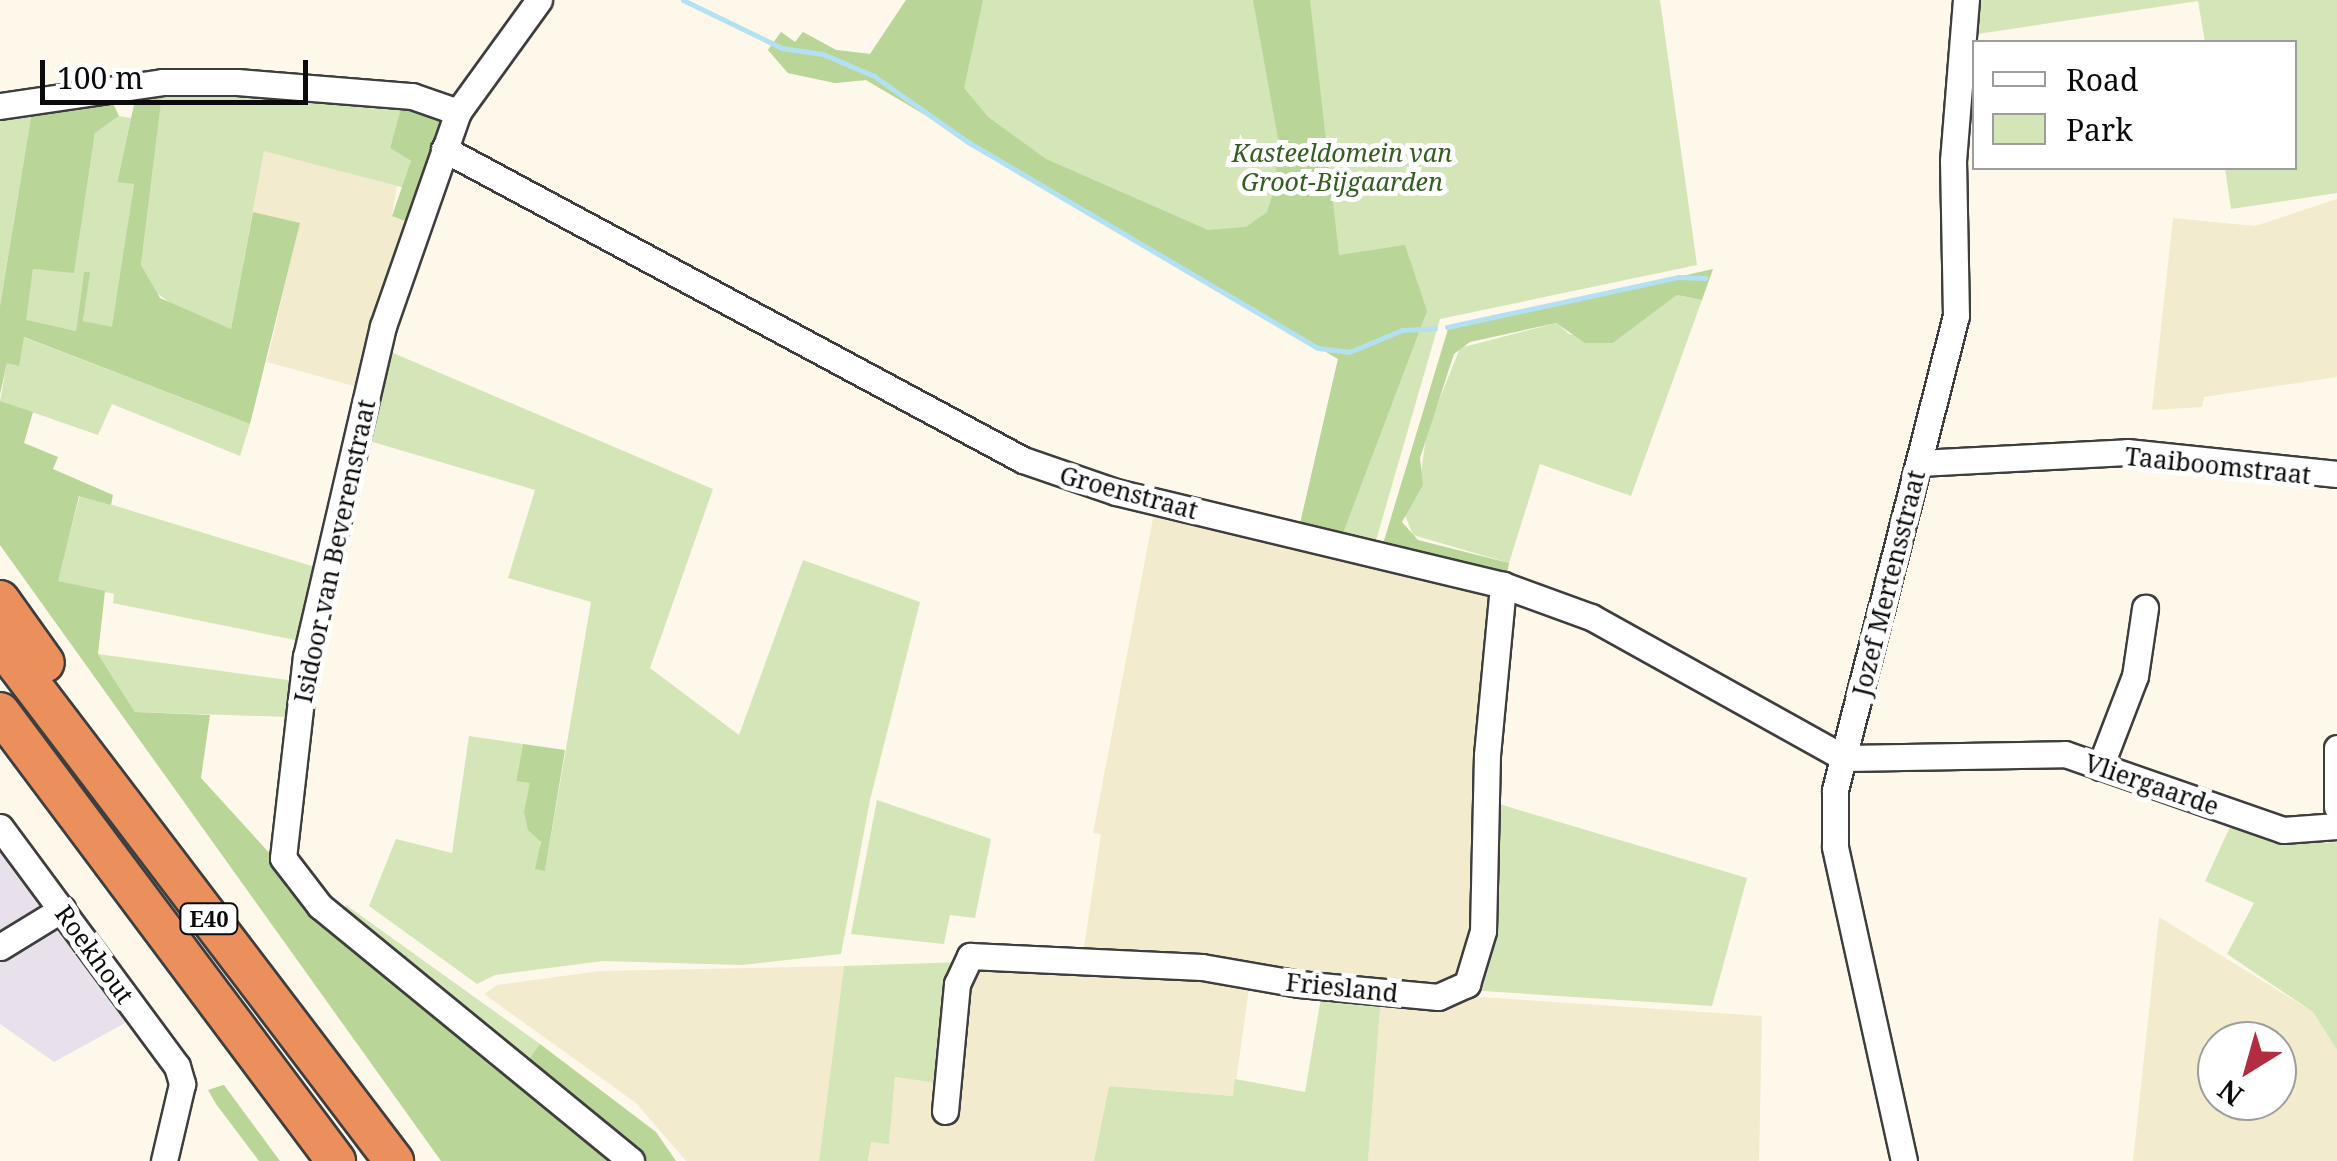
<!DOCTYPE html>
<style>
body{margin:0}
#map{position:relative;width:2337px;height:1161px;overflow:hidden;background:#fef8eb;font-family:"Noto Serif",serif}
div>[style]{position:absolute}
[style*='--x']{left:calc(var(--x)*1px);top:calc(var(--y)*1px);width:calc(var(--w)*1px);rotate:calc(var(--a)*1deg)}
.industrial>*{inset:0;background:#e8e0ea}
.farmland>*{inset:0;background:#f2ebcd}
.green>*{inset:0;background:#d4e5b8}
.forest>*{inset:0;background:#bad598}
.stream>*{height:5px;margin:-2.5px;padding:0 2.5px;transform-origin:2.5px;border-radius:2.5px;background:#b3e1f2}
.roads{filter:drop-shadow(2px 0 #3e3e3e) drop-shadow(-2px 0 #3e3e3e) drop-shadow(0 2px #3e3e3e) drop-shadow(0 -2px #3e3e3e)}
.minor>*{height:25px;margin:-12.5px;padding:0 12.5px;transform-origin:12.5px;border-radius:12.5px;background:#fff}
.highway>*{height:38px;margin:-19px;padding:0 19px;transform-origin:19px;border-radius:19px;background:#eb8f5c}
span{translate:-50% -50%;white-space:nowrap;text-align:center;line-height:1.15;-webkit-text-stroke:10px #fff;paint-order:stroke}
.shield-label span{padding:2px 8px;background:#fff;border:2px solid;border-radius:8px;-webkit-text-stroke-width:0}
.shield-label{font-size:22px;color:#0b0b0b;font-weight:700}
.park-label{font-size:25px;color:#345e21;font-style:italic}
.street-label{font-size:25px;color:#0b0b0b}
.legend{position:absolute;left:1972px;top:40px;width:325px;height:130px;box-sizing:border-box;background:#fff;border:2px solid #9d9d9d;margin:0;padding:12px 18px;list-style:none;font-size:30px;color:#0b0b0b}
.legend li{display:flex;align-items:center;gap:20px;height:50px}
.legend b{width:50px;border:2px solid #9d9d9d}
.north{position:absolute;left:2197px;top:1021px;width:100px;height:100px;box-sizing:border-box;background:#fff;border:2px solid #9d9d9d;border-radius:50%;rotate:217deg;font-size:28px;font-weight:700;line-height:40px;text-align:center;color:#0b0b0b}
.north::after{content:'';display:block;margin:auto;width:35px;height:45px;background:#b22d41;clip-path:polygon(50% 0,100% 100%,50% 72%,0 100%)}
.scale{position:absolute;left:40px;top:60px;width:268px;height:45px;box-sizing:border-box;border:5px solid #0b0b0b;border-top:0;padding-left:12px;font-size:30px;line-height:35px;white-space:nowrap;color:#0b0b0b;-webkit-text-stroke:8px #fff;paint-order:stroke}
</style>
<div id="map">
<div class="industrial">
<div style="clip-path:polygon(0 839px,136px 1017px,54px 1062px,0 1024px)"></div>
</div>
<div class="farmland">
<div style="clip-path:polygon(264px 150px,397px 186px,392px 215px,408px 222px,361px 388px,267px 362px,299px 224px,253px 212px)"></div>
<div style="clip-path:polygon(2337px 199px,2337px 377px,2204px 397px,2202px 407px,2152px 410px,2173px 218px,2255px 226px)"></div>
<div style="clip-path:polygon(1154px 513px,1495px 596px,1477px 925px,1453px 988px,1083px 954px,1101px 834px,1093px 833px)"></div>
<div style="clip-path:polygon(evenodd,2159px 917px,2313px 1012px,2337px 1050px,2337px 1161px,2133px 1161px,2159px 917px,2217px 1041px,2277px 1041px,2277px 1101px,2217px 1101px,2217px 1041px)"></div>
<div style="clip-path:polygon(844px 966px,819px 1161px,686px 1161px,636px 1103px,484px 994px,497px 985px,600px 971px)"></div>
<div style="clip-path:polygon(971px 967px,1250px 981px,1234px 1096px,1109px 1086px,1094px 1161px,869px 1161px,870px 1141px,889px 1143px,895px 1077px,943px 1084px)"></div>
<div style="clip-path:polygon(1466px 996px,1762px 1016px,1759px 1161px,1368px 1161px,1381px 997px)"></div>
</div>
<div class="green">
<div style="clip-path:polygon(906px 0,1660px 0,1697px 265px,1440px 319px,1375px 544px,1300px 524px,1338px 359px,866px 80px,835px 83px,788px 73px,768px 50px,781px 32px,795px 42px,803px 32px,836px 50px,870px 54px)"></div>
<div style="clip-path:polygon(1974px 0,2337px 0,2337px 193px,2231px 209px,2225px 168px,2294px 168px,2294px 42px,2205px 42px,2198px 1px,1971px 35px)"></div>
<div style="clip-path:polygon(163px 87px,403px 100px,390px 148px,411px 161px,405px 188px,264px 151px,231px 329px,181px 311px,150px 288px,141px 265px)"></div>
<div style="clip-path:polygon(32px 111px,0 306px,0 113px)"></div>
<div style="clip-path:polygon(119px 116px,131px 118px,117px 181px,134px 184px,113px 328px,83px 321px,89px 272px,84px 272px,76px 331px,25px 321px,33px 269px,74px 272px,95px 133px)"></div>
<div style="clip-path:polygon(1677px 295px,1702px 300px,1631px 496px,1540px 464px,1509px 563px,1413px 535px,1403px 510px,1418px 494px,1427px 430px,1460px 348px,1556px 323px,1569px 334px,1613px 343px)"></div>
<div style="clip-path:polygon(23px 337px,250px 424px,240px 456px,112px 404px,98px 435px,0 401px,7px 363px)"></div>
<div style="clip-path:polygon(386px 350px,713px 489px,650px 668px,739px 735px,803px 560px,920px 602px,870px 800px,841px 954px,742px 965px,603px 961px,495px 975px,477px 984px,369px 906px,396px 839px,452px 853px,469px 736px,523px 744px,516px 780px,530px 783px,545px 871px,591px 602px,508px 578px,535px 490px,366px 440px)"></div>
<div style="clip-path:polygon(80px 495px,318px 568px,300px 641px,113px 603px,114px 594px,57px 581px)"></div>
<div style="clip-path:polygon(98px 654px,295px 681px,290px 717px,135px 712px)"></div>
<div style="clip-path:polygon(877px 800px,991px 839px,975px 918px,950px 915px,944px 944px,851px 934px)"></div>
<div style="clip-path:polygon(1489px 801px,1747px 878px,1712px 1006px,1468px 990px)"></div>
<div style="clip-path:polygon(2230px 827px,2270px 838px,2319px 836px,2325px 843px,2337px 842px,2337px 1050px,2313px 1012px,2227px 954px,2254px 903px,2205px 881px)"></div>
<div style="clip-path:polygon(346px 905px,540px 1044px,528px 1060px,342px 910px)"></div>
<div style="clip-path:polygon(962px 962px,943px 1084px,895px 1077px,889px 1144px,871px 1142px,868px 1161px,819px 1161px,844px 966px)"></div>
<div style="clip-path:polygon(1322px 992px,1381px 997px,1368px 1161px,1094px 1161px,1109px 1086px,1233px 1096px,1235px 1079px,1305px 1092px)"></div>
</div>
<div class="forest">
<div style="clip-path:polygon(906px 0,983px 0,964px 88px,988px 117px,1046px 159px,1208px 230px,1246px 227px,1267px 212px,1274px 190px,1279px 144px,1253px 0,1310px 0,1339px 255px,1405px 245px,1427px 311px,1343px 533px,1300px 524px,1338px 359px,866px 80px,835px 83px,788px 73px,768px 50px,781px 32px,795px 42px,803px 32px,836px 50px,870px 54px)"></div>
<div style="clip-path:polygon(163px 87px,141px 265px,160px 298px,231px 329px,253px 212px,300px 223px,250px 424px,24px 337px,19px 366px,7px 363px,0 394px,0 306px,32px 111px,111px 99px,119px 116px,95px 133px,74px 273px,33px 269px,26px 320px,76px 331px,84px 272px,90px 272px,83px 321px,112px 327px,134px 184px,117px 182px,137px 91px)"></div>
<div style="clip-path:polygon(403px 100px,441px 122px,408px 222px,392px 216px,411px 161px,390px 148px)"></div>
<div style="clip-path:polygon(1713px 269px,1702px 300px,1677px 295px,1613px 343px,1585px 343px,1556px 323px,1470px 342px,1454px 354px,1420px 458px,1423px 485px,1402px 522px,1418px 540px,1509px 563px,1507px 575px,1383px 544px,1448px 329px)"></div>
<div style="clip-path:polygon(0 401px,33px 412px,24px 443px,58px 457px,53px 469px,113px 495px,111px 505px,79px 496px,58px 581px,105px 591px,98px 654px,135px 712px,210px 715px,201px 778px,273px 857px,287px 889px,614px 1161px,441px 1161px,0 545px)"></div>
<div style="clip-path:polygon(523px 744px,565px 750px,545px 871px,535px 869px,541px 842px,528px 830px,524px 812px,530px 783px,516px 781px)"></div>
<div style="clip-path:polygon(540px 1044px,656px 1132px,676px 1161px,645px 1161px,528px 1060px)"></div>
<div style="clip-path:polygon(223px 1085px,224px 1085px,280px 1161px,259px 1161px,216px 1104px,208px 1090px)"></div>
</div>
<div class="stream">
<div style="--x:683;--y:0;--w:110;--a:25.9"></div>
<div style="--x:782;--y:48;--w:41;--a:8.3"></div>
<div style="--x:823;--y:54;--w:56;--a:23.3"></div>
<div style="--x:874;--y:76;--w:115;--a:35.1"></div>
<div style="--x:968;--y:142;--w:406;--a:30.5"></div>
<div style="--x:1318;--y:348;--w:31;--a:7"></div>
<div style="--x:1349;--y:352;--w:57;--a:-22.5"></div>
<div style="--x:1402;--y:330;--w:33;--a:-3"></div>
<div style="--x:1447;--y:327;--w:236;--a:-12.2"></div>
<div style="--x:1678;--y:277;--w:27;--a:2"></div>
</div>
<div class="roads">
<div class="minor">
<div style="--x:539;--y:0;--w:138;--a:125.9"></div>
<div style="--x:458;--y:112;--w:227;--a:109.3"></div>
<div style="--x:383;--y:326;--w:339;--a:103.1"></div>
<div style="--x:306;--y:656;--w:203;--a:96.5"></div>
<div style="--x:283;--y:858;--w:61;--a:52.4"></div>
<div style="--x:320;--y:906;--w:402;--a:39.3"></div>
<div style="--x:0;--y:106;--w:164;--a:-8.4"></div>
<div style="--x:162;--y:82;--w:75;--a:0"></div>
<div style="--x:237;--y:82;--w:176;--a:4.6"></div>
<div style="--x:412;--y:96;--w:49;--a:19.2"></div>
<div style="--x:444;--y:149;--w:657;--a:28.24"></div>
<div style="--x:1023;--y:460;--w:98;--a:19"></div>
<div style="--x:1116;--y:492;--w:398;--a:13.5"></div>
<div style="--x:1503;--y:585;--w:94;--a:20"></div>
<div style="--x:1591;--y:617;--w:290;--a:29.1"></div>
<div style="--x:1844;--y:758;--w:221;--a:-1"></div>
<div style="--x:2065;--y:754;--w:231;--a:19.2"></div>
<div style="--x:2283;--y:830;--w:54;--a:-4.2"></div>
<div style="--x:1919;--y:463;--w:208;--a:-3"></div>
<div style="--x:2127;--y:452;--w:211;--a:6"></div>
<div style="--x:2337;--y:748;--w:59;--a:90"></div>
<div style="--x:2100;--y:767;--w:97;--a:-69"></div>
<div style="--x:2135;--y:676;--w:69;--a:-81.6"></div>
<div style="--x:0;--y:827;--w:297;--a:53.5"></div>
<div style="--x:177;--y:1066;--w:19;--a:74"></div>
<div style="--x:182;--y:1084;--w:79;--a:103.2"></div>
<div style="--x:0;--y:947;--w:73;--a:-31.5"></div>
<div style="--x:945;--y:1111;--w:128;--a:-84.6"></div>
<div style="--x:957;--y:984;--w:31;--a:-65"></div>
<div style="--x:970;--y:956;--w:232;--a:2.7"></div>
<div style="--x:1202;--y:967;--w:98;--a:9.9"></div>
<div style="--x:1299;--y:984;--w:140;--a:5.3"></div>
<div style="--x:1438;--y:997;--w:32;--a:-24"></div>
<div style="--x:1467;--y:984;--w:55;--a:-73.2"></div>
<div style="--x:1483;--y:931;--w:176;--a:-88.7"></div>
<div style="--x:1487;--y:755;--w:171;--a:-84.6"></div>
<div style="--x:1904;--y:1161;--w:322;--a:-102.4"></div>
<div style="--x:1835;--y:846;--w:56;--a:-90"></div>
<div style="--x:1835;--y:790;--w:489;--a:-75.7"></div>
<div style="--x:1956;--y:316;--w:155;--a:-91.1"></div>
<div style="--x:1953;--y:161;--w:162;--a:-85.4"></div>
</div>
<div class="highway">
<div style="--x:0;--y:600;--w:77;--a:54.5"></div>
<div style="--x:0;--y:643;--w:651;--a:52.74"></div>
<div style="--x:0;--y:712;--w:561;--a:53.19"></div>
</div>
</div>
<div class="shield-label">
<span style="left:209px;top:919px">E40</span>
</div>
<div class="park-label">
<span style="left:1342px;top:167px">Kasteeldomein van<br>Groot-Bijgaarden</span>
</div>
<div class="street-label">
<span style="left:2218px;top:465px;rotate:6deg">Taaiboomstraat</span>
<span style="left:1129px;top:492px;rotate:15deg">Groenstraat</span>
<span style="left:334px;top:551px;rotate:-78deg">Isidoor van Beverenstraat</span>
<span style="left:1888px;top:583px;rotate:-76deg">Jozef Mertensstraat</span>
<span style="left:2152px;top:784px;rotate:19deg">Vliergaarde</span>
<span style="left:95px;top:954px;rotate:54deg">Roekhout</span>
<span style="left:1342px;top:987px;rotate:6deg">Friesland</span>
</div>
<ul class="legend">
<li><b style="height:12px;background:#fff"></b>Road</li>
<li><b style="height:28px;background:#d4e5b8"></b>Park</li>
</ul>
<div class="north">N</div>
<div class="scale">100 m</div>
</div>
